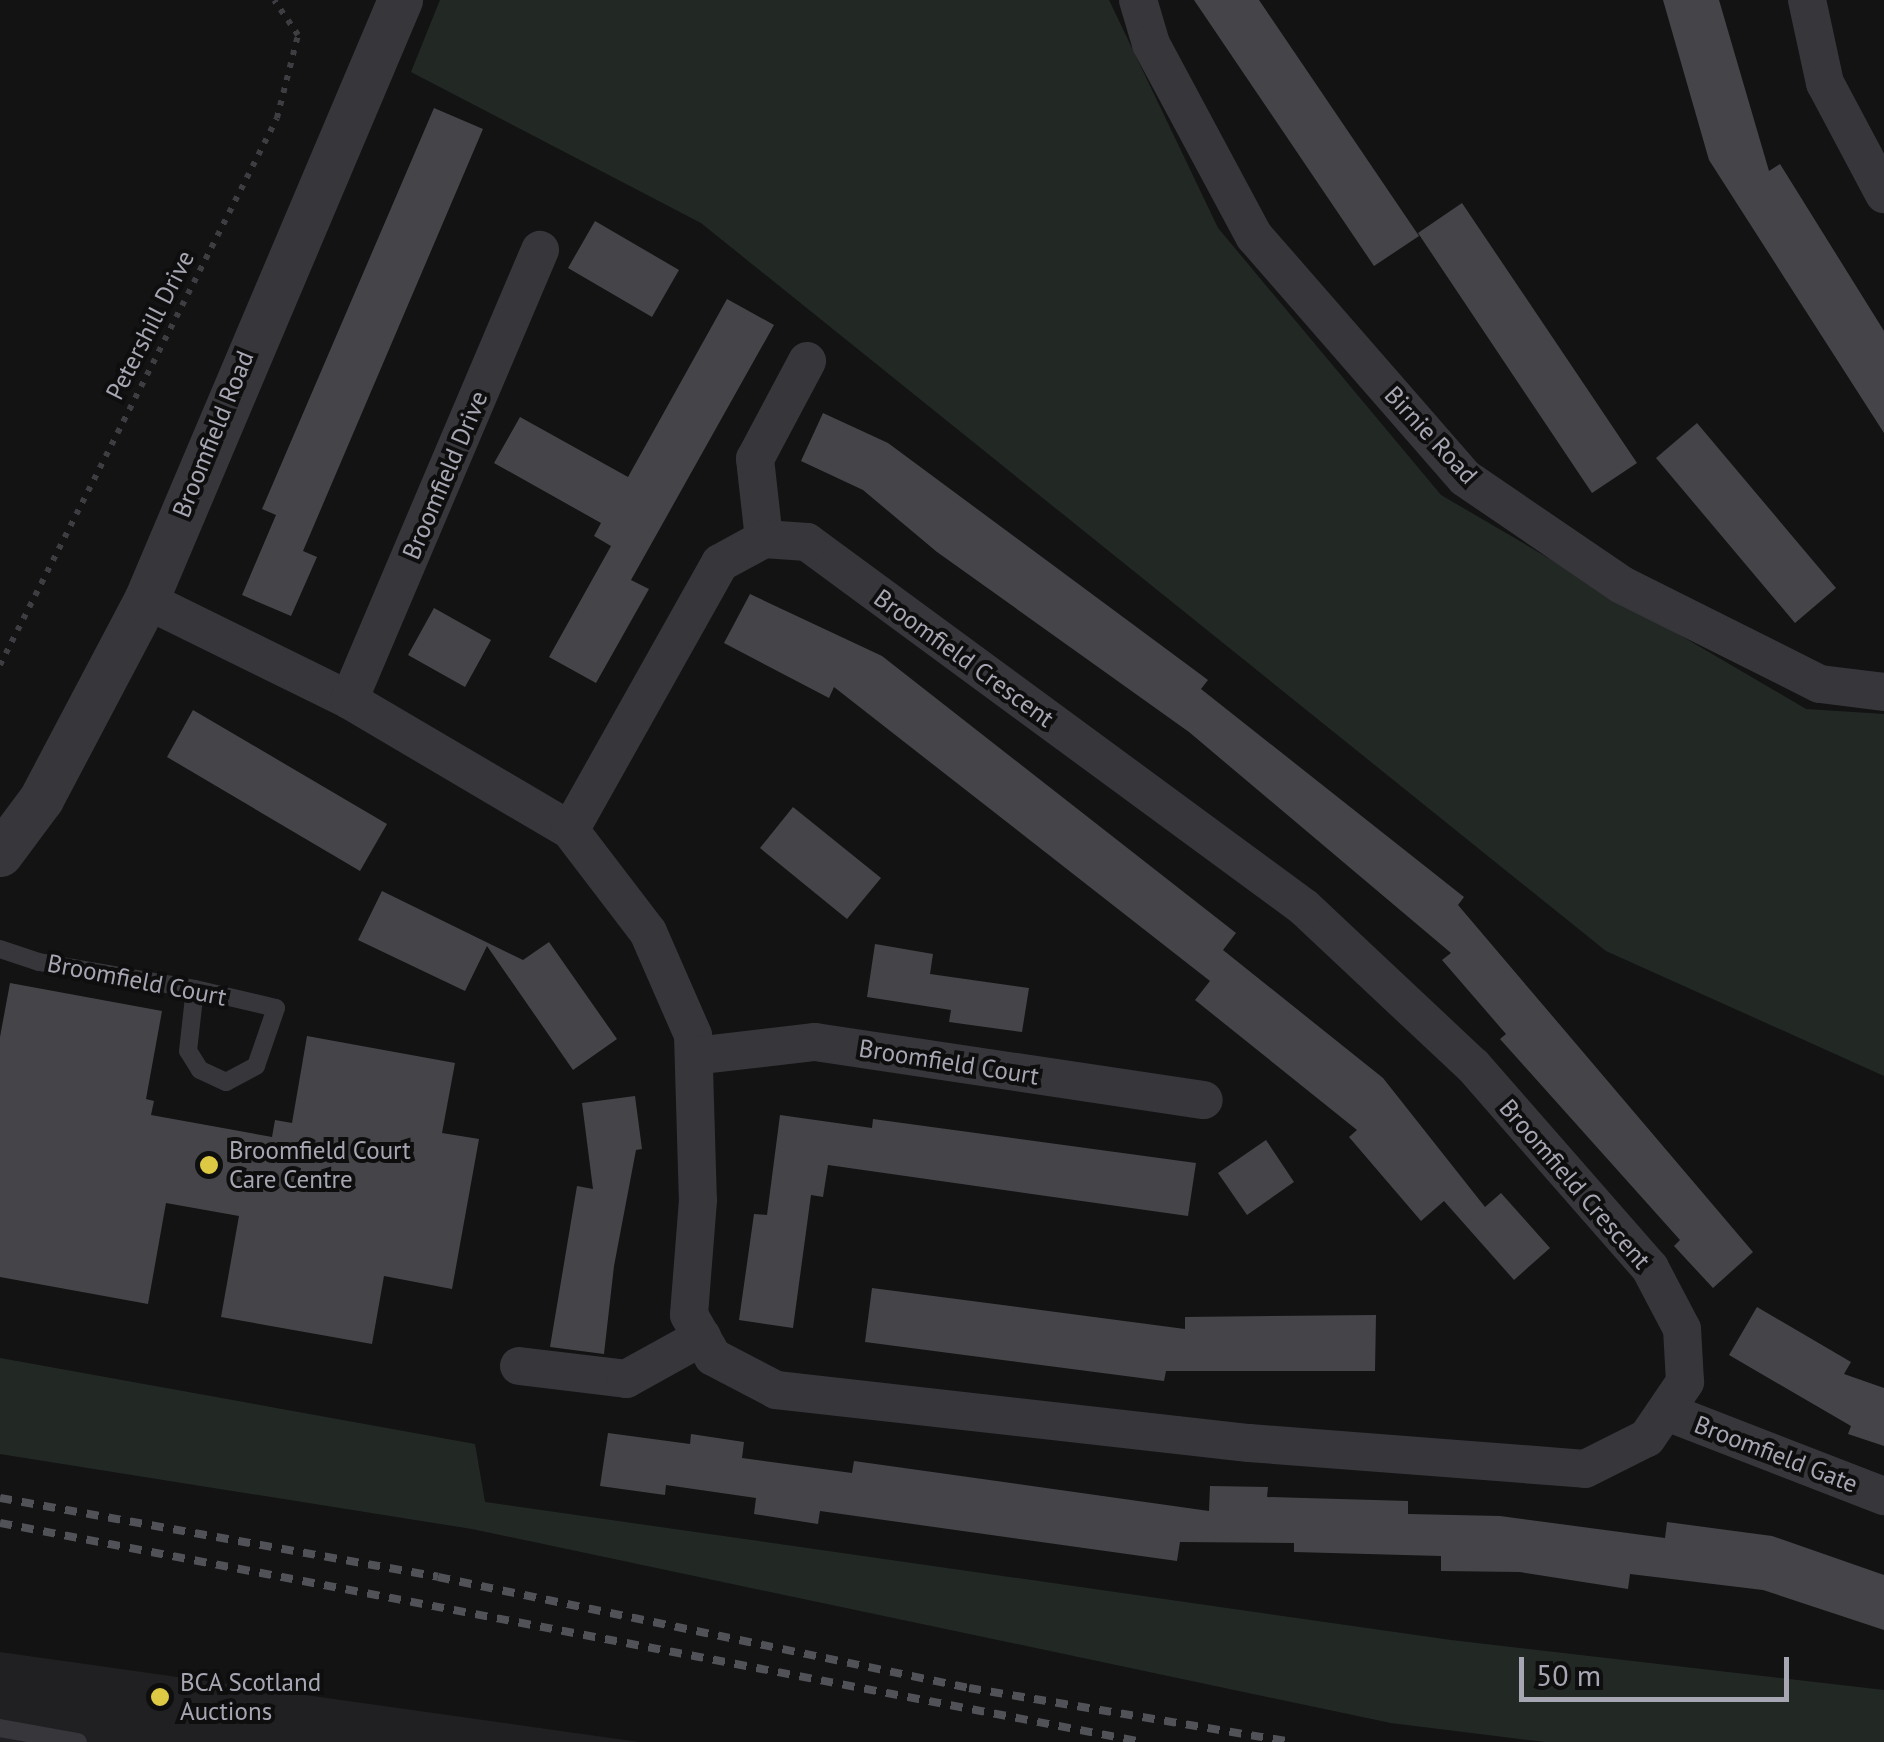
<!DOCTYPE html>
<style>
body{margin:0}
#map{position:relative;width:1884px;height:1742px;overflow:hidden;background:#131314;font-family:"PT Sans",sans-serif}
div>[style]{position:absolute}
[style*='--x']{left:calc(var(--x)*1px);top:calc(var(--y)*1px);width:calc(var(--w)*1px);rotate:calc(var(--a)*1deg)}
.built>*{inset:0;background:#201f21}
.green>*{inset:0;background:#222925}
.building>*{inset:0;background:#454549}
.path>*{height:6px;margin-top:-3px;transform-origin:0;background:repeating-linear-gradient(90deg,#3d3d42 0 5px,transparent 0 13px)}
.service>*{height:18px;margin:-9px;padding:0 9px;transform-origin:9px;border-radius:9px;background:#37363b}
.minor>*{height:38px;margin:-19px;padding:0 19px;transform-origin:19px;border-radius:19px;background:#37363b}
.tertiary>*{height:45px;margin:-22.5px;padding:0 22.5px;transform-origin:22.5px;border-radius:22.5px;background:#37363b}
.rail>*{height:8px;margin-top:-4px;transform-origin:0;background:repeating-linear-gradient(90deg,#515258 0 12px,transparent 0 22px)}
.dots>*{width:28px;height:28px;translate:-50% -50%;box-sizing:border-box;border:5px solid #0e0e0f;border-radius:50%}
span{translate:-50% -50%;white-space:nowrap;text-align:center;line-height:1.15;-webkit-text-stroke:8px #0e0e0f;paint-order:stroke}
.street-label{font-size:25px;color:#a6a7b3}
.poi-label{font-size:25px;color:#a6a7b3}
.left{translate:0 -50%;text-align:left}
.scale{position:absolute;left:1519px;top:1657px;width:270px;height:45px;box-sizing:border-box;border:5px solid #a6a7b3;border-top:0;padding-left:12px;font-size:30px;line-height:35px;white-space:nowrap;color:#a6a7b3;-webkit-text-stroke:8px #0e0e0f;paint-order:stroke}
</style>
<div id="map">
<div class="built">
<div style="clip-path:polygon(0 1652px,639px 1742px,0 1742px)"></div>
</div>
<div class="green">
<div style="clip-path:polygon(440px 0,1109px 0,1218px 228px,1441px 495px,1806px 709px,1884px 714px,1884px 1076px,1606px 951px,701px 223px,411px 72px)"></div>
<div style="clip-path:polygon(0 1358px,475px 1444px,485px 1502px,1451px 1640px,1884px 1690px,1884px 1742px,1545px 1742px,1391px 1723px,472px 1529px,0 1454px)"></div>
</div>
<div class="building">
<div style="clip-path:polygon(1194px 0,1259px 0,1419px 236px,1374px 266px)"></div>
<div style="clip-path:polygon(1663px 0,1719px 0,1769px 171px,1780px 164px,1884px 331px,1884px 433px,1709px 160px)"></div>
<div style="clip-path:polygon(434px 108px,483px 129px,303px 551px,317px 557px,291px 616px,242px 595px,276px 515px,262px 509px)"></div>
<div style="clip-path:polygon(1462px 203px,1637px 463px,1592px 493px,1418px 233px)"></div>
<div style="clip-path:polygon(595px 221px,679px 270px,652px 317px,568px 268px)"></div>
<div style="clip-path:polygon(727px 299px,774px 325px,631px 580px,649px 589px,596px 683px,549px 657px,611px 546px,594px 536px,601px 523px,494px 463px,520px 417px,628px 477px)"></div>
<div style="clip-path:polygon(823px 413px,888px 443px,1208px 680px,1201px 689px,1464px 897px,1458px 905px,1753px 1252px,1713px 1288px,1674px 1246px,1680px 1240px,1500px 1039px,1506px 1034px,1442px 960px,1451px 953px,1189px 732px,937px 552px,863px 490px,801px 461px)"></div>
<div style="clip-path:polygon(1697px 423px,1836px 588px,1795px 623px,1656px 458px)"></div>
<div style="clip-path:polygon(750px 594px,882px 656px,1236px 933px,1223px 950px,1383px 1078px,1485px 1207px,1501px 1193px,1550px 1248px,1514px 1280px,1444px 1201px,1421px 1221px,1349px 1137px,1357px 1130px,1195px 1000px,1210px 981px,834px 687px,829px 698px,724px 643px)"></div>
<div style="clip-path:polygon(434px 608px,491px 640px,465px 687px,408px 655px)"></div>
<div style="clip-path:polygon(193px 710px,387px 824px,360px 871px,167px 757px)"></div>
<div style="clip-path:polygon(793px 807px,881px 878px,847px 919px,760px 848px)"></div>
<div style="clip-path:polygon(382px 891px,523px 960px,549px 942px,617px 1039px,573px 1070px,487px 946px,465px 991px,358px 940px)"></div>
<div style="clip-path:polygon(875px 944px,933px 954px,930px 974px,1029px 988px,1022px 1032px,949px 1022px,951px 1010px,867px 997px)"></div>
<div style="clip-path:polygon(10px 983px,162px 1011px,146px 1099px,154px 1101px,151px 1115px,272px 1137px,275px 1120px,292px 1123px,307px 1036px,455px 1063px,442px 1133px,479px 1139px,452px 1289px,384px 1276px,372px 1344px,221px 1317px,239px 1216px,166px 1203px,148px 1304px,0 1277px,0 1037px)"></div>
<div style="clip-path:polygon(635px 1096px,642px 1149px,636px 1150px,614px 1266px,604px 1354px,550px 1347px,577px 1186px,593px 1189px,582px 1103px)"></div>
<div style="clip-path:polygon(780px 1115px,872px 1128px,873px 1119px,1196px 1163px,1188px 1216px,828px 1165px,823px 1197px,811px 1195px,793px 1328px,739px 1320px,754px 1214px,767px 1215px)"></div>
<div style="clip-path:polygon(1266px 1140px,1294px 1182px,1247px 1215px,1218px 1173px)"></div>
<div style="clip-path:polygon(872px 1288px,1185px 1329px,1185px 1317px,1376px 1315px,1375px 1371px,1166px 1371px,1164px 1381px,865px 1342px)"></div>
<div style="clip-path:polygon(1757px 1307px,1851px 1362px,1844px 1374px,1884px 1388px,1884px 1446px,1848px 1434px,1851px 1426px,1729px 1355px)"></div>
<div style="clip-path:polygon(608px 1433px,690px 1444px,691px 1434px,744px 1442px,742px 1458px,852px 1473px,854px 1461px,1209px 1511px,1210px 1486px,1268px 1487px,1267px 1497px,1408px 1501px,1408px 1514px,1500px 1516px,1665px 1538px,1667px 1522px,1772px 1536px,1884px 1575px,1884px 1630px,1763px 1590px,1630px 1574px,1628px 1589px,1520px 1572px,1441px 1571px,1441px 1556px,1294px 1552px,1294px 1543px,1180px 1542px,1177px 1561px,820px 1511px,818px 1524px,754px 1514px,756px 1498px,666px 1485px,665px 1495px,600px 1486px)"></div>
</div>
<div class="path">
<div style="--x:0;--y:665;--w:613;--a:-63.14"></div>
<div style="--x:277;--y:118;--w:86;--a:-75.8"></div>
<div style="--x:298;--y:35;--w:42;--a:-124.4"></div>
</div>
<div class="service">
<div style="--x:0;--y:949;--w:41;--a:18.4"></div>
<div style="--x:39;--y:962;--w:158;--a:9.8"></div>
<div style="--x:195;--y:989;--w:83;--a:13.2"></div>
<div style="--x:276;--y:1008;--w:61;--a:109"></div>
<div style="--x:256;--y:1066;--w:34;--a:152"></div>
<div style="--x:226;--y:1082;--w:29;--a:-155"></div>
<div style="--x:200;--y:1070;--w:22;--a:-122"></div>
<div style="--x:188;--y:1051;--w:62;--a:-83.6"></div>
<div style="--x:0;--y:1728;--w:79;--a:10.2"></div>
</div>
<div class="minor">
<div style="--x:1138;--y:0;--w:46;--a:73.5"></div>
<div style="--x:1151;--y:44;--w:218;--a:61.8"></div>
<div style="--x:1254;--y:236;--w:321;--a:48.9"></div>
<div style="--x:1465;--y:478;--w:190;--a:34.3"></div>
<div style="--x:1622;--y:585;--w:221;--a:26.6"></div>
<div style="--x:1820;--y:684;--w:64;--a:7.1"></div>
<div style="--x:1807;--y:0;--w:85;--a:77.8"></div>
<div style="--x:1825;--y:83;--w:126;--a:62"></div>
<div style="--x:764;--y:539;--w:81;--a:-96.4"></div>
<div style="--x:755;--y:459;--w:111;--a:-62"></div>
<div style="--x:146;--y:600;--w:226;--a:26.2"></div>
<div style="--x:349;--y:700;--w:256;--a:30.5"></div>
<div style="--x:570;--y:830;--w:128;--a:52.6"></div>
<div style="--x:648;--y:932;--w:112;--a:66.4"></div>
<div style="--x:693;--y:1035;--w:165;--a:88.3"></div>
<div style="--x:698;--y:1200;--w:115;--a:94.5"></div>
<div style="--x:689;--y:1315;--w:48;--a:60.3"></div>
<div style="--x:713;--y:1357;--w:71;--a:27.6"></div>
<div style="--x:776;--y:1390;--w:476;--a:6.4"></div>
<div style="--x:1249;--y:1443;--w:337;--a:4.4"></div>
<div style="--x:1585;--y:1469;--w:69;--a:-26.6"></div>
<div style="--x:1647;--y:1438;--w:68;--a:-55.8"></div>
<div style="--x:1685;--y:1382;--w:53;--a:-93.2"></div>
<div style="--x:1682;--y:1329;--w:69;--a:-117.7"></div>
<div style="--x:1650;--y:1268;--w:269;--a:-131.2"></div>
<div style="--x:1473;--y:1066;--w:231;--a:-136.8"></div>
<div style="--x:1305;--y:908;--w:618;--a:-143.69"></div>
<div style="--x:807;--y:542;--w:43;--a:-176"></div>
<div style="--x:764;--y:539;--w:50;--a:151.4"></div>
<div style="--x:720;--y:563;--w:306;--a:119.3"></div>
<div style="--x:349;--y:700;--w:489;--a:-67"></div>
<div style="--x:694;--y:1056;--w:122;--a:-6.6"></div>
<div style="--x:815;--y:1042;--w:393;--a:8.5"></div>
<div style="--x:519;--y:1366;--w:108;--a:6.9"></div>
<div style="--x:626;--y:1379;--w:87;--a:-28.9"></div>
<div style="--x:1667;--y:1412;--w:233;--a:21.2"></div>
</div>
<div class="tertiary">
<div style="--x:0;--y:854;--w:69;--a:-53.3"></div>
<div style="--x:41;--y:799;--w:225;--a:-62.2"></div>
<div style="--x:146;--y:600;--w:652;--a:-67.06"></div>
</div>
<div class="rail">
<div style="--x:0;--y:1498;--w:445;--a:10.2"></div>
<div style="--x:438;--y:1577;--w:542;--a:11.81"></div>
<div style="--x:969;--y:1688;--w:326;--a:9.5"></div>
<div style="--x:0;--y:1523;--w:1164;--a:10.85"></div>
</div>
<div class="dots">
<div style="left:209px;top:1165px;background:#ddc943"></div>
<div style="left:160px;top:1697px;background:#ddc943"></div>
</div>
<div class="street-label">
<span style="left:150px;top:325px;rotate:-63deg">Petershill Drive</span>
<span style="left:213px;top:434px;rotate:-68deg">Broomfield Road</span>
<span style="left:1431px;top:435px;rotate:47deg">Birnie Road</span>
<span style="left:445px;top:475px;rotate:-67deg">Broomfield Drive</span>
<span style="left:964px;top:658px;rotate:36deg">Broomfield Crescent</span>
<span style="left:137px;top:980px;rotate:11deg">Broomfield Court</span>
<span style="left:949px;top:1062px;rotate:9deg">Broomfield Court</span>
<span style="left:1575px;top:1184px;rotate:49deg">Broomfield Crescent</span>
<span style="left:1776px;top:1454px;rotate:21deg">Broomfield Gate</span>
</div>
<div class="poi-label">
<span class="left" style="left:229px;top:1165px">Broomfield Court<br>Care Centre</span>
<span class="left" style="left:180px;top:1697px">BCA Scotland<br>Auctions</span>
</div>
<div class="scale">50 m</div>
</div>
